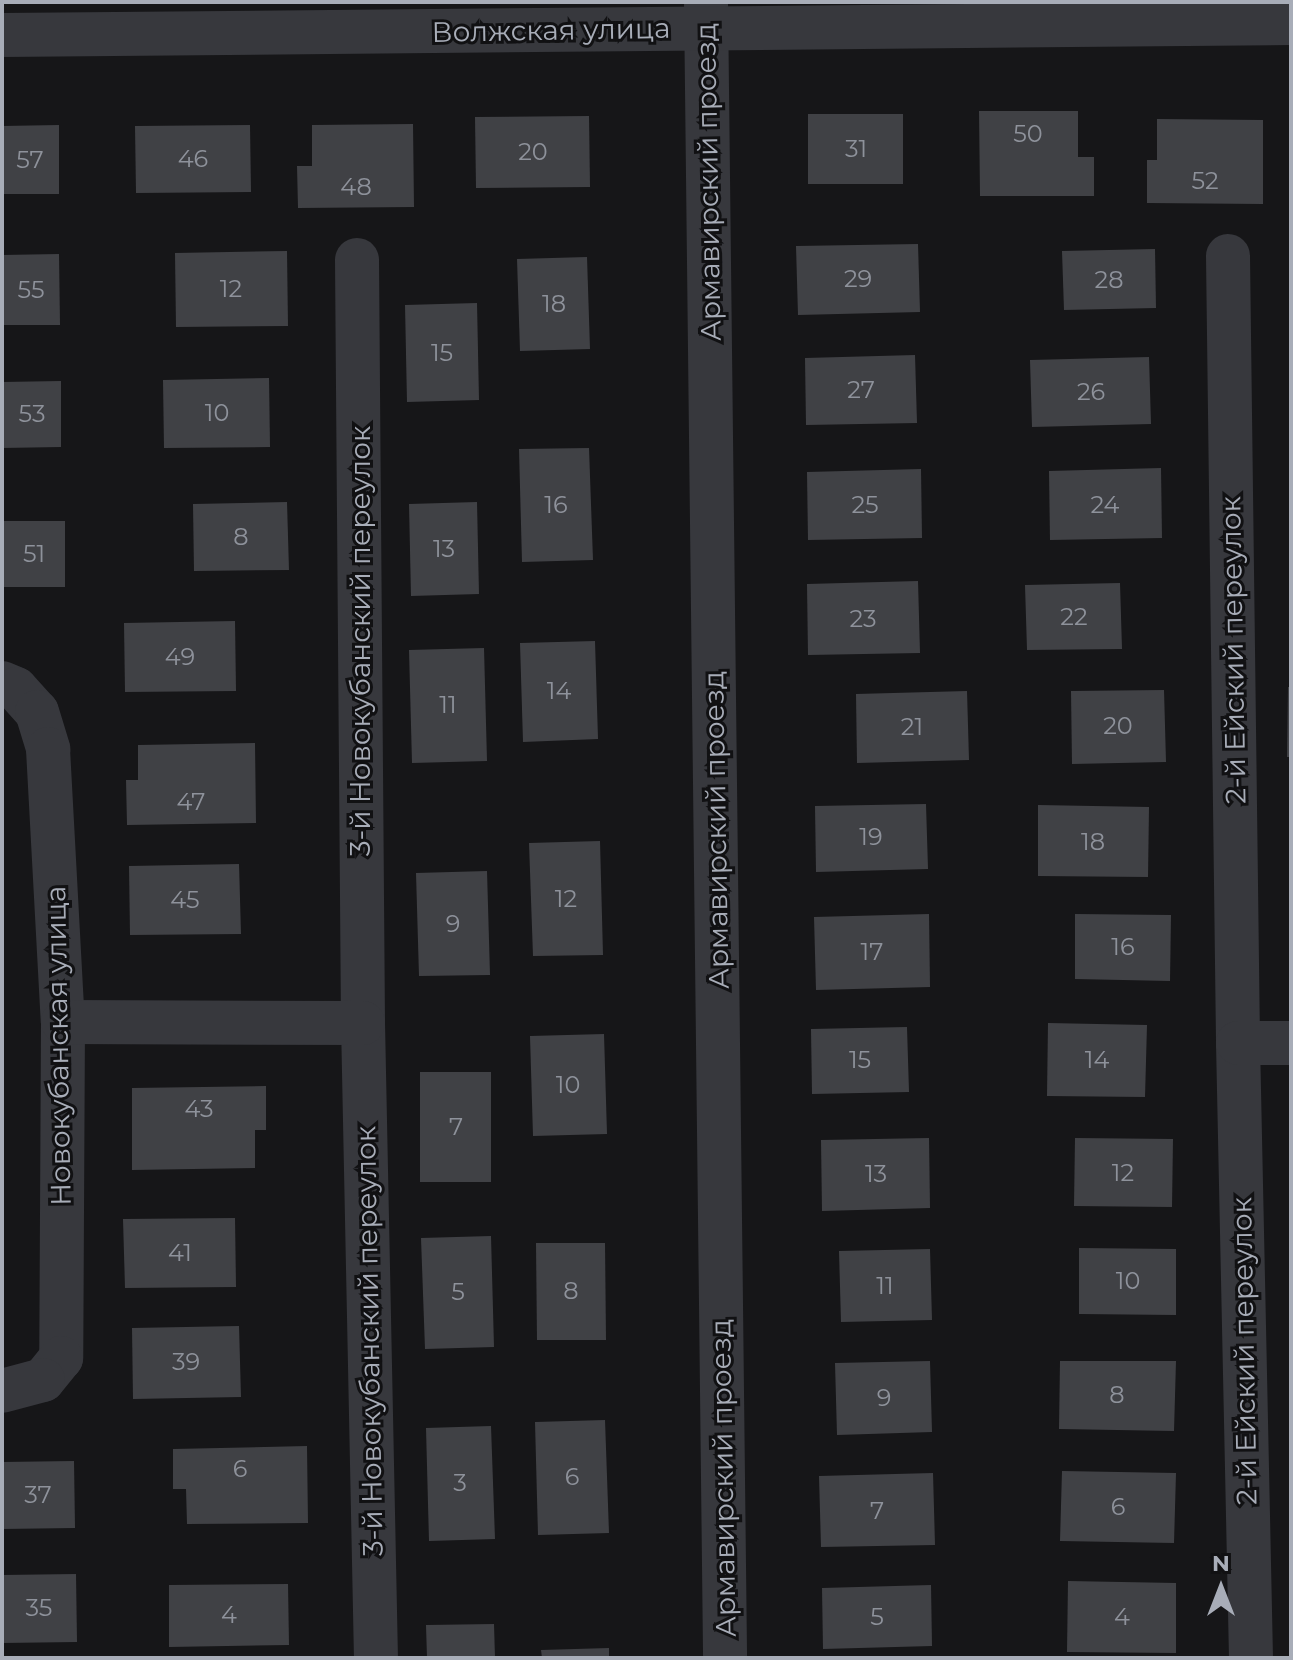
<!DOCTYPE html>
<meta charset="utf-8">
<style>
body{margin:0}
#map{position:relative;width:1293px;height:1660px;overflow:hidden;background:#161618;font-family:Montserrat,sans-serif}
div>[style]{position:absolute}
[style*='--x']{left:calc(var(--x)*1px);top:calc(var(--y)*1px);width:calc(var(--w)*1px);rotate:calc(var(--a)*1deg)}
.building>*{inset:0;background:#404145}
.minor>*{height:44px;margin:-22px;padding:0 22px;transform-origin:22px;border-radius:22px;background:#37383d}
span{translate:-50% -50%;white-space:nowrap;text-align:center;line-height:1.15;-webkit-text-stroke:6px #111113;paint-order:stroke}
.number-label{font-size:24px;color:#8e929b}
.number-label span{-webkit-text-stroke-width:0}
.street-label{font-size:28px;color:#a8adb8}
.frame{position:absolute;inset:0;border:4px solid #a8adb8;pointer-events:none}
.north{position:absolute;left:1181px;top:1548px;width:80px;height:80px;-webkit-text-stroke:6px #111113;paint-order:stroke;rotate:0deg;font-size:22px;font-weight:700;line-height:32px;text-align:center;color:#a8adb8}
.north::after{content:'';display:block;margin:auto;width:28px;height:36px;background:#a8adb8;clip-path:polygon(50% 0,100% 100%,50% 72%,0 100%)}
</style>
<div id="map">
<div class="building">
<div style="clip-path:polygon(979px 111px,1078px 111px,1078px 157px,1094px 157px,1094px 196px,980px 196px)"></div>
<div style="clip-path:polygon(808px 114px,903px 114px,903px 184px,808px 184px)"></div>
<div style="clip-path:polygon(589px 116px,590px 187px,476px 188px,475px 117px)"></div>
<div style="clip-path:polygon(1157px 119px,1263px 120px,1263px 204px,1147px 203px,1147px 160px,1157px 160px)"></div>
<div style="clip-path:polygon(413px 124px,414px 207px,298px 208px,297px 166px,312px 166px,312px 125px)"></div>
<div style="clip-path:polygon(59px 125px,59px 194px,2px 194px,2px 126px)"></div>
<div style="clip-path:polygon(250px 125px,251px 192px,136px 193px,135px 126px)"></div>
<div style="clip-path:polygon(918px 244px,920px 312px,798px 315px,796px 246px)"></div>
<div style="clip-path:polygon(1155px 249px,1156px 308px,1064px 310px,1062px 251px)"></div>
<div style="clip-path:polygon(287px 251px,288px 326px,176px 327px,175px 253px)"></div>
<div style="clip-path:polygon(59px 254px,60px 325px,2px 325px,2px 255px)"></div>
<div style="clip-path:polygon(587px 257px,590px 349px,520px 351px,517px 259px)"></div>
<div style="clip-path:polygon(477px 303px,479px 400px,407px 402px,405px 305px)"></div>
<div style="clip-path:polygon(915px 355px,917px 423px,806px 425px,805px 358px)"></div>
<div style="clip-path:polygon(1149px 357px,1151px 424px,1032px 427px,1030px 360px)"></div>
<div style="clip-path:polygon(269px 378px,270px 447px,164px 448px,163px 380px)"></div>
<div style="clip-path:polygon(61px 381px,61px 447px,2px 448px,2px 382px)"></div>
<div style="clip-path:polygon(589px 448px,593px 560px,522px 562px,519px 449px)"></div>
<div style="clip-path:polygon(1161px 468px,1162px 538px,1050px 540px,1049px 471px)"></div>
<div style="clip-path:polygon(921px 469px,922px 538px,808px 540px,807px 472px)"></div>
<div style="clip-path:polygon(287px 502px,289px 570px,194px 571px,193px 504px)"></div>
<div style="clip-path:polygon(477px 502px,479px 594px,411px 596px,409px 504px)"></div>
<div style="clip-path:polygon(2px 521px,65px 521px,65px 587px,2px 587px)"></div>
<div style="clip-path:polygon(918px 581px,920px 653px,808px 655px,807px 584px)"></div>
<div style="clip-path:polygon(1120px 583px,1122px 649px,1027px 650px,1025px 585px)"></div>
<div style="clip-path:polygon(235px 621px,236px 691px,125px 692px,124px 623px)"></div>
<div style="clip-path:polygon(595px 641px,598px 739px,523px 742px,520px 643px)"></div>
<div style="clip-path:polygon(484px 648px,487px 761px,412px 763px,409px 650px)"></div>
<div style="clip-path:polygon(1288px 687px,1291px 687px,1291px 757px,1287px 757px)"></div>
<div style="clip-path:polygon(1164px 690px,1166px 762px,1072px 764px,1071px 691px)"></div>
<div style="clip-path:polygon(967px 691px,969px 760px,857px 763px,856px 694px)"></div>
<div style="clip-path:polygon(255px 743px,256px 823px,127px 825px,126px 780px,138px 780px,138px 745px)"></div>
<div style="clip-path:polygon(926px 804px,928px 869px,816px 872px,815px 806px)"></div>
<div style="clip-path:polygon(1038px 805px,1149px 807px,1148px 877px,1038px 876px)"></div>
<div style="clip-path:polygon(600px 841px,603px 955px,533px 956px,529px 843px)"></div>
<div style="clip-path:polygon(239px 864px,241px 934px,130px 935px,129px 866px)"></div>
<div style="clip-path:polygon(487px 871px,490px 975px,419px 976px,416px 873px)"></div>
<div style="clip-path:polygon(929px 914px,930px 987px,816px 990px,814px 917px)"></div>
<div style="clip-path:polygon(1075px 914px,1171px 915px,1170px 981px,1075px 979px)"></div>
<div style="clip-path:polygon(1048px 1023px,1147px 1025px,1145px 1097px,1047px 1096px)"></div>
<div style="clip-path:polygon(907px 1027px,909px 1092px,812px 1094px,811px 1029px)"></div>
<div style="clip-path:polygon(604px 1034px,607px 1134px,533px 1136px,530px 1036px)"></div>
<div style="clip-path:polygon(420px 1072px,491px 1072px,491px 1182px,420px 1182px)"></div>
<div style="clip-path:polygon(266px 1086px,266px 1130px,255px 1130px,255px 1168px,132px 1170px,132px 1088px)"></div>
<div style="clip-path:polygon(929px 1138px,930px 1208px,822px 1211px,821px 1140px)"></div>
<div style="clip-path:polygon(1075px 1138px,1173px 1139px,1172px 1207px,1074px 1206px)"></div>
<div style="clip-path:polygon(235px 1218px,236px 1287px,125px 1288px,123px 1219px)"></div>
<div style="clip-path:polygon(491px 1236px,494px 1347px,425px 1349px,421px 1238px)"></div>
<div style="clip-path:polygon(536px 1243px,605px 1243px,606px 1340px,537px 1340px)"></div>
<div style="clip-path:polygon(1079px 1248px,1176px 1249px,1176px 1315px,1079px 1314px)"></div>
<div style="clip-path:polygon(930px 1249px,932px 1320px,841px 1322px,839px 1251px)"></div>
<div style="clip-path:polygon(239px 1326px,241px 1397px,133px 1399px,132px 1328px)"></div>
<div style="clip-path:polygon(930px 1361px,932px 1432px,837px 1435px,835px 1363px)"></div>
<div style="clip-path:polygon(1060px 1361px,1176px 1361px,1174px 1431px,1059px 1429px)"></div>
<div style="clip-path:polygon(605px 1420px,609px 1533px,538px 1535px,535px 1422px)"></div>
<div style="clip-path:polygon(491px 1426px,495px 1539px,429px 1541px,426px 1428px)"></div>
<div style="clip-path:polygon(307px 1446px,308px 1523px,187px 1524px,186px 1489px,173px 1489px,173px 1449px)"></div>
<div style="clip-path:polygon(74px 1461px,75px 1528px,2px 1529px,2px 1462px)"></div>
<div style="clip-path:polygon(1062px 1471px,1176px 1473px,1174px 1543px,1060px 1541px)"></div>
<div style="clip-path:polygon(933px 1473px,935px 1545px,821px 1547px,819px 1476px)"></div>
<div style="clip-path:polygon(76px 1574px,77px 1642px,2px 1643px,2px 1575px)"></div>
<div style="clip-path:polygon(1068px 1581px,1176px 1583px,1176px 1653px,1067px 1652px)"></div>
<div style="clip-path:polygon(288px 1584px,289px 1645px,169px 1647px,169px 1585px)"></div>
<div style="clip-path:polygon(931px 1585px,932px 1646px,823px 1649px,822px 1588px)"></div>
<div style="clip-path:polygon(494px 1624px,495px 1658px,427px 1658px,426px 1625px)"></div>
<div style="clip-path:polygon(609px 1648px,609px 1658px,542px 1658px,541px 1650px)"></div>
</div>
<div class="minor">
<div style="--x:706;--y:2;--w:1656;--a:89.34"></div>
<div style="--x:2;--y:35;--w:1289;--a:-0.53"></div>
<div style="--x:1228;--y:256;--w:787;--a:89.27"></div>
<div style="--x:357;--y:260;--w:763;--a:89.55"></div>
<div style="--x:363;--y:1023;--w:635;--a:88.83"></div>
<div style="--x:2;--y:683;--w:15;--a:23"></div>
<div style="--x:16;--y:689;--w:31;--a:48"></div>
<div style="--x:37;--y:712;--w:39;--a:73"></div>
<div style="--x:48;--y:749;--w:273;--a:86.9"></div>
<div style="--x:63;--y:1022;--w:336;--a:90.3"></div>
<div style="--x:61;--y:1358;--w:28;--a:129"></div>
<div style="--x:43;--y:1380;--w:42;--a:165"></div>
<div style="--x:63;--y:1022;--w:300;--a:0.2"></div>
<div style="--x:1251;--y:1658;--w:615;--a:-91.21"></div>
<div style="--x:1238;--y:1043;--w:53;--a:0"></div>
</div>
<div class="number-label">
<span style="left:1028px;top:134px">50</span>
<span style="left:856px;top:149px">31</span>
<span style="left:533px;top:152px">20</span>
<span style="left:193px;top:159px">46</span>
<span style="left:30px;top:160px">57</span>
<span style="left:1205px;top:181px">52</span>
<span style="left:356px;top:187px">48</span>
<span style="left:858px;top:279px">29</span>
<span style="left:1109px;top:280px">28</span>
<span style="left:231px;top:289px">12</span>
<span style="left:31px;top:290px">55</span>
<span style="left:554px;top:304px">18</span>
<span style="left:442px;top:353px">15</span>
<span style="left:861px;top:390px">27</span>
<span style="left:1091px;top:392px">26</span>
<span style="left:217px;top:413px">10</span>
<span style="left:32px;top:414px">53</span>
<span style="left:556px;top:505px">16</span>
<span style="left:865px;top:505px">25</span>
<span style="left:1105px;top:505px">24</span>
<span style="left:241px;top:537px">8</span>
<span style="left:444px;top:549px">13</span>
<span style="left:34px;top:554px">51</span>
<span style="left:1074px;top:617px">22</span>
<span style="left:863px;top:619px">23</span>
<span style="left:180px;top:657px">49</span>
<span style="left:559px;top:691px">14</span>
<span style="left:448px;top:705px">11</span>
<span style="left:1118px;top:726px">20</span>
<span style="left:912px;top:727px">21</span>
<span style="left:191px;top:802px">47</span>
<span style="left:871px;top:837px">19</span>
<span style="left:1093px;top:842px">18</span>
<span style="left:566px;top:899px">12</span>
<span style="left:185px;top:900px">45</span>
<span style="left:453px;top:924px">9</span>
<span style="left:1123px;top:947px">16</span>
<span style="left:872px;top:952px">17</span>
<span style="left:860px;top:1060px">15</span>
<span style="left:1097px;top:1060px">14</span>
<span style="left:568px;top:1085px">10</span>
<span style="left:199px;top:1109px">43</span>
<span style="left:456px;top:1127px">7</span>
<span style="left:1123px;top:1173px">12</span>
<span style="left:876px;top:1174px">13</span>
<span style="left:180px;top:1253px">41</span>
<span style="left:1128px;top:1281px">10</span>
<span style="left:885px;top:1286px">11</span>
<span style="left:571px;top:1291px">8</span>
<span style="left:458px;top:1292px">5</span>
<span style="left:186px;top:1362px">39</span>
<span style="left:1117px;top:1395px">8</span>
<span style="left:884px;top:1398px">9</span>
<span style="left:240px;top:1469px">6</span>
<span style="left:572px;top:1477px">6</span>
<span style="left:460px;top:1483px">3</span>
<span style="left:38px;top:1495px">37</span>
<span style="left:1118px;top:1507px">6</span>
<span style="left:877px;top:1511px">7</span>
<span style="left:39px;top:1608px">35</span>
<span style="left:229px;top:1615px">4</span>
<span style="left:877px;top:1617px">5</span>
<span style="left:1122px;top:1617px">4</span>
</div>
<div class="street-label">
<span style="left:551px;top:30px;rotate:-1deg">Волжская улица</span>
<span style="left:708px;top:182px;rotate:-91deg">Армавирский проезд</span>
<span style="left:360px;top:641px;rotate:-90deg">3-й Новокубанский переулок</span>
<span style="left:1233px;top:650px;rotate:-91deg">2-й Ейский переулок</span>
<span style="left:716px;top:830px;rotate:-91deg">Армавирский проезд</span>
<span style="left:58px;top:1046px;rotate:-91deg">Новокубанская улица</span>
<span style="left:369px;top:1341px;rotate:-91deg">3-й Новокубанский переулок</span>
<span style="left:1244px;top:1351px;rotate:-91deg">2-й Ейский переулок</span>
<span style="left:723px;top:1478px;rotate:-91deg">Армавирский проезд</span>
</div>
<div class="frame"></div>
<div class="north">N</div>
</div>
